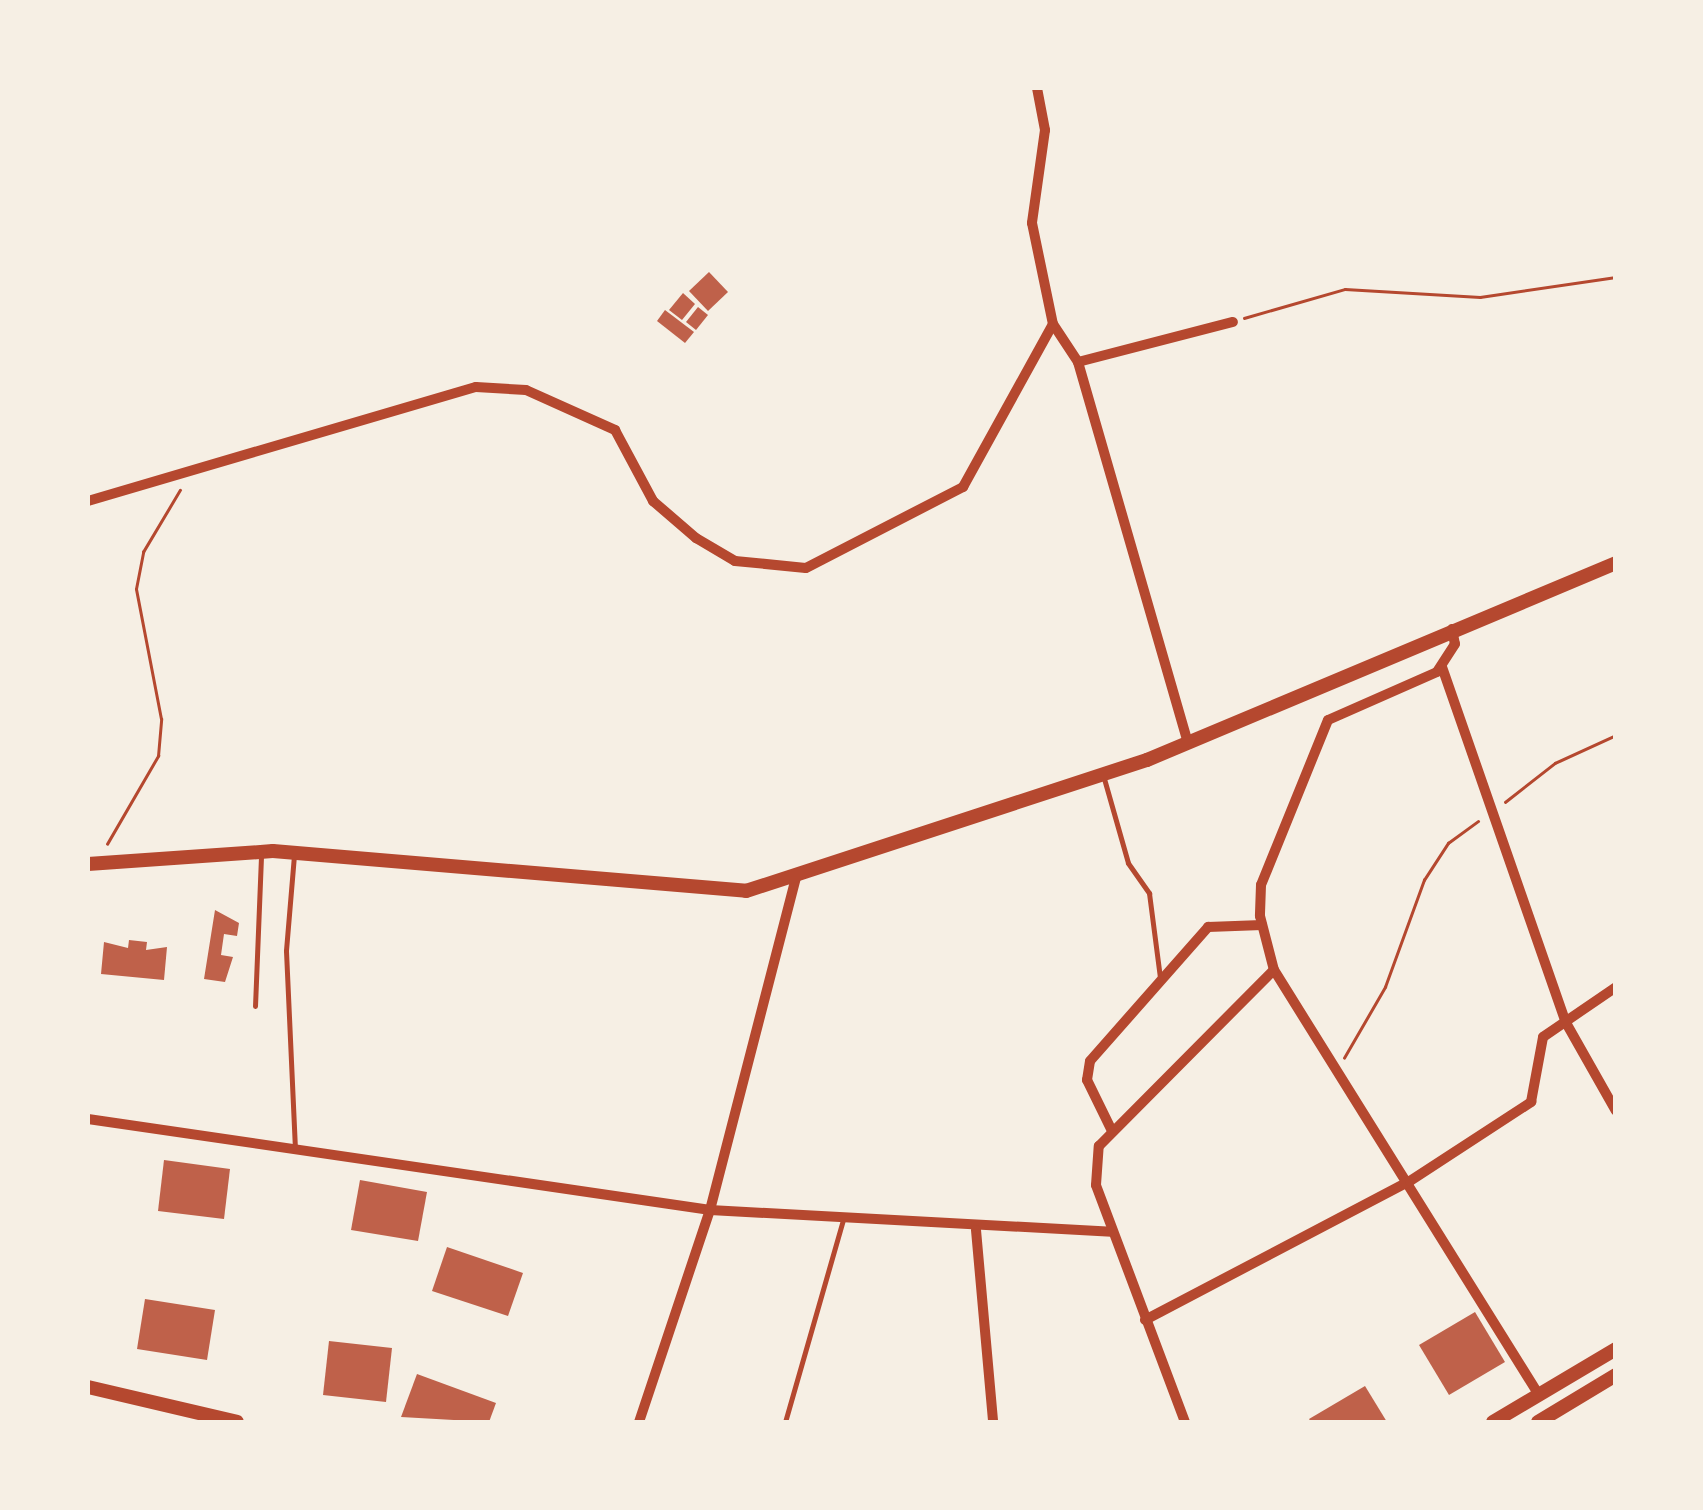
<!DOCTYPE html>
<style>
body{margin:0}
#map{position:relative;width:1703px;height:1510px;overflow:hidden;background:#f6efe4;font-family:"Source Sans 3",sans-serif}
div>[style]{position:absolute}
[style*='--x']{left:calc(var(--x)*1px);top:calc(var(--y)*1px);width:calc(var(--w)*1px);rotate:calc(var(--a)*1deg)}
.building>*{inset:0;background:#bf614a}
.path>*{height:2.5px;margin:-1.25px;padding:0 1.25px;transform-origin:1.25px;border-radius:1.25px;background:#b5482f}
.service>*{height:5px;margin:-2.5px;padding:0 2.5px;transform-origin:2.5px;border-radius:2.5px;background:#b5482f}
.minor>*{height:10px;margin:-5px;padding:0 5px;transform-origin:5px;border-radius:5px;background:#b5482f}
.tertiary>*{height:14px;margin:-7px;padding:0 7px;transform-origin:7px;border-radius:7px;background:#b5482f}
span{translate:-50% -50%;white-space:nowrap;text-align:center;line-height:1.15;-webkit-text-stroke:8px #f6efe4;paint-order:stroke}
.frame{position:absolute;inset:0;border:90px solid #f6efe4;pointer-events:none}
</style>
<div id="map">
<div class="building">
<div style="clip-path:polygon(709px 272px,728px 292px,708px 311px,689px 291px)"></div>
<div style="clip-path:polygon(683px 293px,695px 304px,682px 320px,669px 310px)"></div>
<div style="clip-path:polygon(698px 307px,708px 315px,696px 330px,686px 322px)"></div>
<div style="clip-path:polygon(665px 310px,694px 332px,685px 343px,657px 321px)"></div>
<div style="clip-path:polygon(215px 910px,239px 923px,237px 936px,224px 934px,221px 955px,233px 957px,225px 982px,204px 979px)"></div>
<div style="clip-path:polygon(129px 940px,147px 942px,146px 950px,167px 947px,164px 980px,101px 974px,104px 942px,128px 948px)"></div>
<div style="clip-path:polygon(164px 1160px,230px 1169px,224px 1219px,158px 1211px)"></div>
<div style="clip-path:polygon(360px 1180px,427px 1192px,418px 1241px,351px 1230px)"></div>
<div style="clip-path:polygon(447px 1247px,523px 1273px,508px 1316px,432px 1291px)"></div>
<div style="clip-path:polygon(145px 1299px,215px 1310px,207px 1360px,137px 1349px)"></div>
<div style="clip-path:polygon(1475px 1312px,1505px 1362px,1449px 1395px,1419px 1345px)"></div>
<div style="clip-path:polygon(329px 1341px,392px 1348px,386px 1402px,323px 1395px)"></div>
<div style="clip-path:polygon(417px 1374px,496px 1403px,489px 1422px,401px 1417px)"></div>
<div style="clip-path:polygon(1365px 1386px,1387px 1422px,1311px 1422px,1309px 1419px)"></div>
</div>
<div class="path">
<div style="--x:1244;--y:318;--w:105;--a:-16"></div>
<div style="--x:1345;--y:289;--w:135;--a:3.4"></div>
<div style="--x:1480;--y:297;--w:137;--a:-8.4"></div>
<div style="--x:1505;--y:802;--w:63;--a:-38"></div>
<div style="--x:1555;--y:763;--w:67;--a:-24.7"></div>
<div style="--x:107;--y:844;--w:102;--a:-59.9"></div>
<div style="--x:158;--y:756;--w:37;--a:-85"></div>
<div style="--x:161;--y:719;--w:132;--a:-100.9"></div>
<div style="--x:136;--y:589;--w:38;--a:-79"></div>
<div style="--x:143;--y:552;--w:72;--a:-59.2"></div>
<div style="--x:1344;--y:1058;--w:82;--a:-60"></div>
<div style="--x:1385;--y:987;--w:114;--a:-70"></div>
<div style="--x:1424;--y:880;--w:44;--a:-57"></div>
<div style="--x:1448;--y:843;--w:37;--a:-36"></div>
</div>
<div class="service">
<div style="--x:1103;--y:775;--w:91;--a:74.1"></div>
<div style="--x:1128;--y:863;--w:37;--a:55"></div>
<div style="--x:1149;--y:893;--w:86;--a:82.6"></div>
<div style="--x:294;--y:855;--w:96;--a:94.8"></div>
<div style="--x:286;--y:951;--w:198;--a:87.4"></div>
<div style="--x:255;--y:1006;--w:151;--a:-87.7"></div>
<div style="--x:785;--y:1422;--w:210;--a:-74"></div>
</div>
<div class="minor">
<div style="--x:1037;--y:88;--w:43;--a:79.2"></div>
<div style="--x:1045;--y:130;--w:94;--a:98"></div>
<div style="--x:1032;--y:223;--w:103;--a:78.3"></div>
<div style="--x:1053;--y:324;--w:45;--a:56.7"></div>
<div style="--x:1078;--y:362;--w:397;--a:73.9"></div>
<div style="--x:1078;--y:362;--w:160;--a:-14.5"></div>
<div style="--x:88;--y:501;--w:404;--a:-16.4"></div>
<div style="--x:476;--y:387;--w:50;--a:3.4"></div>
<div style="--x:526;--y:390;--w:98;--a:24.2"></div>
<div style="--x:615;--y:430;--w:81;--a:61.8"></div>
<div style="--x:653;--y:501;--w:57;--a:40.7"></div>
<div style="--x:696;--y:538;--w:45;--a:30.5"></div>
<div style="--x:735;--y:561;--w:71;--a:5.6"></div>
<div style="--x:806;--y:568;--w:177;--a:-27.3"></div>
<div style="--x:963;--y:487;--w:186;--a:-61.1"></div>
<div style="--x:1452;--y:629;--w:15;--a:79"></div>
<div style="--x:1455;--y:644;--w:33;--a:123"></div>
<div style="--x:1437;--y:672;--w:119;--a:156.2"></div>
<div style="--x:1328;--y:720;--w:178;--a:112.1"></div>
<div style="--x:1261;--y:885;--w:31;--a:92"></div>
<div style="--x:1260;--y:916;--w:56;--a:75.5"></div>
<div style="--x:1274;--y:970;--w:501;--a:58.06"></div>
<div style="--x:1442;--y:667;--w:375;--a:70.8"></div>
<div style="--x:1565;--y:1021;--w:103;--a:60.5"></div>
<div style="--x:88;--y:1119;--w:629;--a:8.32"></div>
<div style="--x:710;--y:1210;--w:402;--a:3.1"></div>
<div style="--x:1112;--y:1131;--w:57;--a:-116.1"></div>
<div style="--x:1087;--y:1080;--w:19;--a:-81"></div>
<div style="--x:1090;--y:1061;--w:179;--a:-48.6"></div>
<div style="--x:1208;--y:927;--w:54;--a:-2.1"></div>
<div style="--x:976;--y:1230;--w:193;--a:84.9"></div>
<div style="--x:1145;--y:1320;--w:299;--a:-27.7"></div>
<div style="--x:1410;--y:1181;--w:145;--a:-33.1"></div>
<div style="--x:1531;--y:1102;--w:66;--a:-79.5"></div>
<div style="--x:1543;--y:1037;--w:88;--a:-34.4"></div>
<div style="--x:639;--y:1422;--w:224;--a:-71.5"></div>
<div style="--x:710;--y:1210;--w:343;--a:-75.5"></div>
<div style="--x:1185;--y:1422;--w:253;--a:-110.6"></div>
<div style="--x:1096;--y:1185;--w:39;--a:-86"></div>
<div style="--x:1099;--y:1146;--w:248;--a:-45.2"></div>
</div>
<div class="tertiary">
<div style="--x:88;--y:864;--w:185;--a:-4"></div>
<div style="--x:273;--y:851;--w:475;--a:4.8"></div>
<div style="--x:746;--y:891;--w:422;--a:-18.1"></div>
<div style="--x:1147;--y:760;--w:509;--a:-22.78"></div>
<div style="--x:88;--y:1387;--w:153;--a:13.2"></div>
<div style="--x:1493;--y:1422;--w:143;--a:-30.7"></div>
<div style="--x:1538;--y:1422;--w:91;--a:-31.1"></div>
</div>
<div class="frame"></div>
</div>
